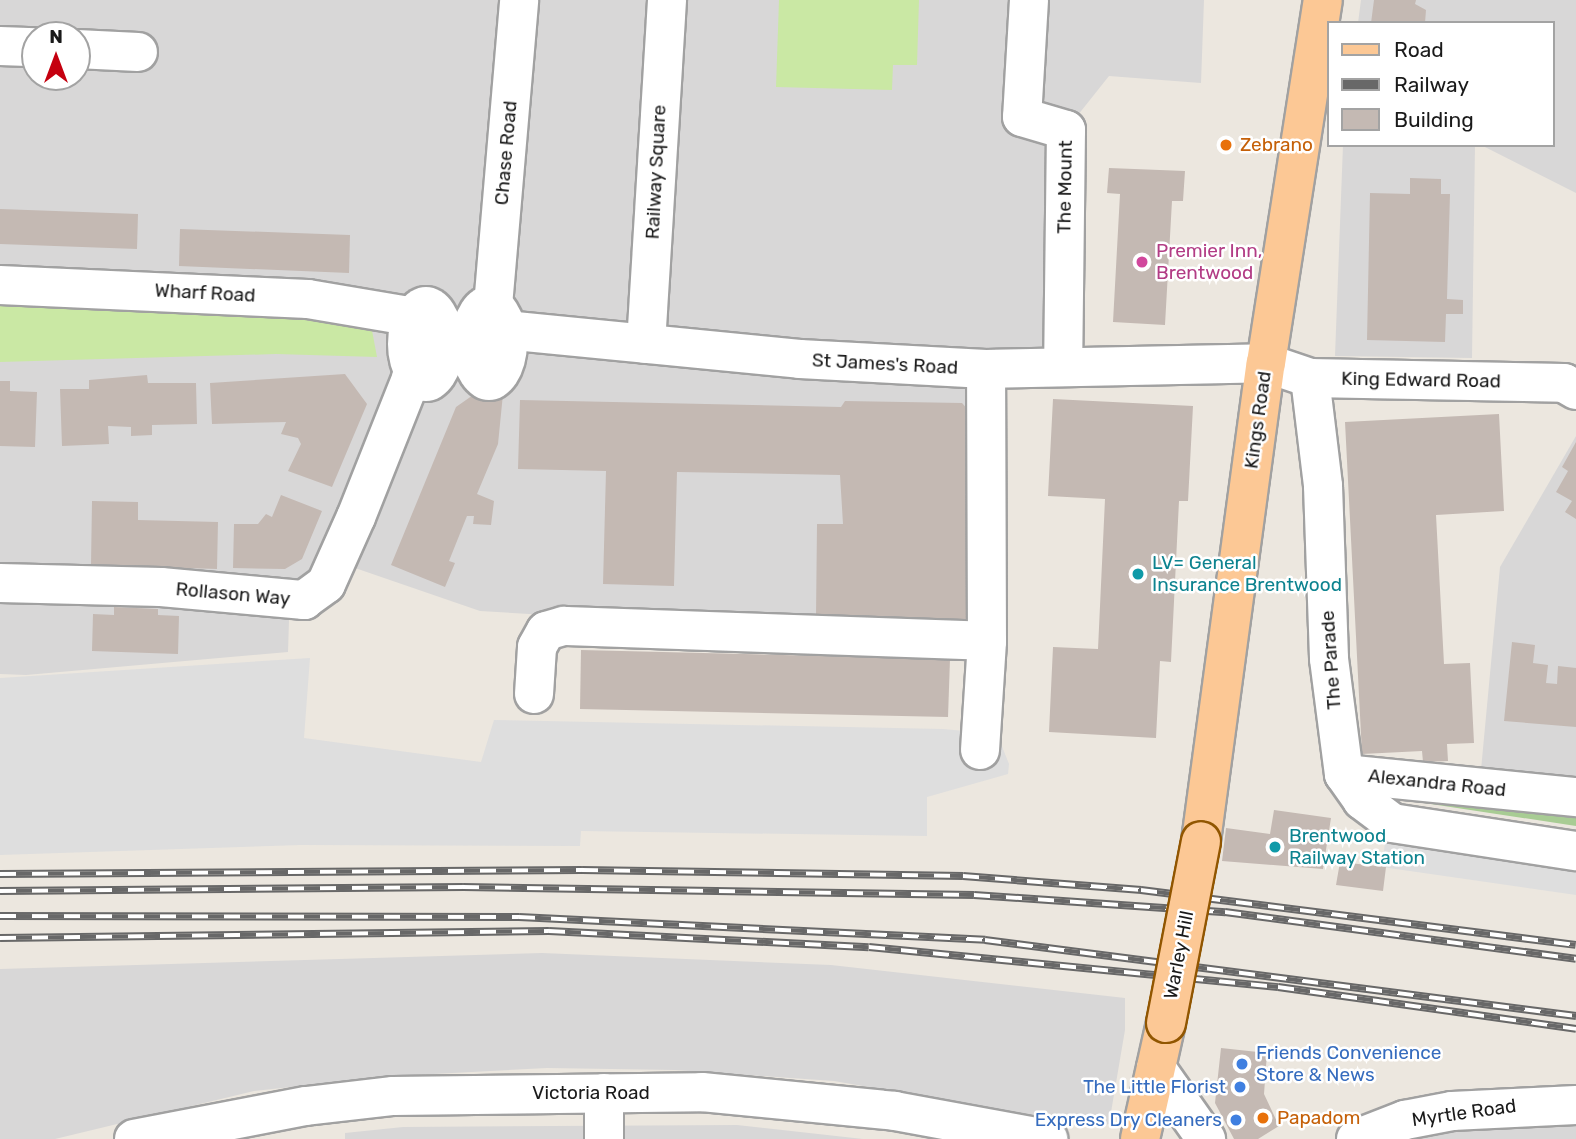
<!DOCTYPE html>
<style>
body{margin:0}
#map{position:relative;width:1576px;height:1139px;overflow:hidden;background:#ece7df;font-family:Rubik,sans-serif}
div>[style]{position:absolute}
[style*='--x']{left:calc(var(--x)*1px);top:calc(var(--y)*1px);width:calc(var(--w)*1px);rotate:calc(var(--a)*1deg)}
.residential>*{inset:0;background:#d8d7d7}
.grass>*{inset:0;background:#cae8a4}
.forest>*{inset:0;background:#a8cc94}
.parking>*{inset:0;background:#dedede}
.building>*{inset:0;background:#c4b9b3}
.roads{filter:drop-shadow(2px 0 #a1a1a1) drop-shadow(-2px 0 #a1a1a1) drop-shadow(0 2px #a1a1a1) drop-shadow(0 -2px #a1a1a1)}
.minor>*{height:38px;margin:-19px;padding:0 19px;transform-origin:19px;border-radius:19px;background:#fff}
.minor>.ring{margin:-19px;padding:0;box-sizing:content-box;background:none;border:38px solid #fff;border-radius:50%}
.major>*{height:38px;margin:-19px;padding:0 19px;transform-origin:19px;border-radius:19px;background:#fcc895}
.rail>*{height:8px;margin-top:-4px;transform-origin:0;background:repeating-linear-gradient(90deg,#fff 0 16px,#686868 0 32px);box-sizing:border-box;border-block:2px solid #686868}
.bridges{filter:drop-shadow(2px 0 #915600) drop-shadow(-2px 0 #915600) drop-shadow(0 2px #915600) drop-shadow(0 -2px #915600)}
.major-bridge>*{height:38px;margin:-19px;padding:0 19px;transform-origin:19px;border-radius:19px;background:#fcc895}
.dots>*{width:19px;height:19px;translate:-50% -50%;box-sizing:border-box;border:4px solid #fff;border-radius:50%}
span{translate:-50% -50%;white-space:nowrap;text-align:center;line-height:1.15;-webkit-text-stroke:5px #fff;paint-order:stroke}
.food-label{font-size:19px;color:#c56008}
.left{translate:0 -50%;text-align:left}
.street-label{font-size:19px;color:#1a1a1a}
.hotel-label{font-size:19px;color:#b23c85}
.culture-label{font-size:19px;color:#0d838f}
.shop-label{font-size:19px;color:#366cbe}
.right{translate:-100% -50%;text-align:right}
.legend{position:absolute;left:1327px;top:21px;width:228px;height:126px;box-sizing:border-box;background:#fff;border:2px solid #a3a3a3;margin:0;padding:9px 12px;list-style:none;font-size:21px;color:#1a1a1a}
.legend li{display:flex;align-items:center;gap:14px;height:35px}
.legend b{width:35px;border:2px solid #a3a3a3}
.north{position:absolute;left:21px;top:21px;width:70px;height:70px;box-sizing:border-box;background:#fff;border:2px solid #a3a3a3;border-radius:50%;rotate:0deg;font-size:19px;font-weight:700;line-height:28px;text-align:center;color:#1a1a1a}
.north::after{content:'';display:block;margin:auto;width:24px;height:32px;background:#c5000f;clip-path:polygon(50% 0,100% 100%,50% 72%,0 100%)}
</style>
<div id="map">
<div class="residential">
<div style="clip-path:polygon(evenodd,0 0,1204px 0,1201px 83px,1109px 76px,1066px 130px,1063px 365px,987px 369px,987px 641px,480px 611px,326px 558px,290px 589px,288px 652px,26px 675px,0 674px,0 0,35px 35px,77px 35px,77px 77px,35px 77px,35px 35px)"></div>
<div style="clip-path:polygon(1361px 0,1576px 0,1576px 193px,1481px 145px,1553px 145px,1553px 23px,1358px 23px)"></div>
<div style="clip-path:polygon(1343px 145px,1475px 145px,1472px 358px,1335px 356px)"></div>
<div style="clip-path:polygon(1576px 436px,1576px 780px,1481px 770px,1500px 567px)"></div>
<div style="clip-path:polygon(542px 953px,831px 965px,1125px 998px,1125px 1030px,1109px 1124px,1097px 1127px,834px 1081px,675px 1070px,547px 1068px,395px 1076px,254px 1091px,55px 1139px,0 1139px,0 969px)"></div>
<div style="clip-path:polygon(1576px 1118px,1576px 1139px,1411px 1139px,1463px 1127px)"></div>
<div style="clip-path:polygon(737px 1125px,863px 1139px,345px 1139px,345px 1133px,403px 1127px)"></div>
</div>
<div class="grass">
<div style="clip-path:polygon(779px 0,919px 0,917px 65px,893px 65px,892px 90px,776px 87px)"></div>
<div style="clip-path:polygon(0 285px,368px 309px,377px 357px,276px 354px,0 362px)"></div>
</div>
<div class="forest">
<div style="clip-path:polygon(1385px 797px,1576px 811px,1576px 826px)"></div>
</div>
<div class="parking">
<div style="clip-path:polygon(310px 658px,304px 738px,481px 762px,494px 720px,943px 729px,997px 734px,1009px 764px,1008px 774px,927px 797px,927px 836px,581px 831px,580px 846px,301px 845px,0 855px,0 678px)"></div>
<div style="clip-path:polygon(1386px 834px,1576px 863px,1576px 895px,1382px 867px)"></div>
</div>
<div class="building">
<div style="clip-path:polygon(1374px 0,1416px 0,1415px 4px,1426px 10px,1425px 23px,1371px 23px)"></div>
<div style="clip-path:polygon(1109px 168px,1185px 171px,1183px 201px,1172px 201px,1165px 325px,1113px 322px,1120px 194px,1107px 193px)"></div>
<div style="clip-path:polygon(1410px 178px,1441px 179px,1441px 194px,1450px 194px,1447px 299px,1463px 300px,1463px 314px,1446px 314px,1445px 342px,1367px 340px,1370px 193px,1410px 194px)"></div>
<div style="clip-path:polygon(0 209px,138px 214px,137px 249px,0 244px)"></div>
<div style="clip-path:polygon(180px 229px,350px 235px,349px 273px,179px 266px)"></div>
<div style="clip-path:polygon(345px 374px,367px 404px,332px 487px,288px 471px,301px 444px,298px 438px,281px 434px,286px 422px,212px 424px,210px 383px)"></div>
<div style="clip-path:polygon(147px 375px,148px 383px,196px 383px,197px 424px,152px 425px,152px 435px,131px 436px,131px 427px,108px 426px,109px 444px,62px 446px,60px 389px,89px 389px,89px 380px)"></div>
<div style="clip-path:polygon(0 381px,10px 381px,10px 391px,37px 392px,35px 447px,0 446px)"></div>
<div style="clip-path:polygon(476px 393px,503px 394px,498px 444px,477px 494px,494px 501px,491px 525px,473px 524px,474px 516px,467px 516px,449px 561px,455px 563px,445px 587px,391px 565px,456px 407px)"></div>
<div style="clip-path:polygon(1053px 399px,1193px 406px,1188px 501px,1179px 501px,1171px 662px,1160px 661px,1156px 738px,1049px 732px,1053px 647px,1098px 649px,1105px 499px,1048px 496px)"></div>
<div style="clip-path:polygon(520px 400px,841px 407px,845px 401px,962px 403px,977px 420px,972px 620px,816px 616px,817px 524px,843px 524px,840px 475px,677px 472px,674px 586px,603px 584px,606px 471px,518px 469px)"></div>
<div style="clip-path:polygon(1499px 414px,1504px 511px,1436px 515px,1444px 664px,1470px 663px,1474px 743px,1447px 744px,1448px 761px,1423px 762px,1422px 751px,1362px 754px,1345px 422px)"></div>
<div style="clip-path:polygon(1576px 442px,1576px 519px,1565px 512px,1572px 501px,1556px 492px,1568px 471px,1562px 467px)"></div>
<div style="clip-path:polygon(281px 495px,322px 511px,302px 559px,285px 569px,233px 568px,234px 524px,258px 524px,266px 514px,272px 517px)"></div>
<div style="clip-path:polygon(92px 501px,138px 502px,138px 520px,218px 522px,217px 569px,91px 565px)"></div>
<div style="clip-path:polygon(114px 607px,158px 609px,158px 615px,179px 616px,178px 654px,92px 651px,93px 614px,114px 615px)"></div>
<div style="clip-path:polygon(1512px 642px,1535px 645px,1533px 663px,1548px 665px,1546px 683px,1557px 684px,1558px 666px,1576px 668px,1576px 727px,1504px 721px)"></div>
<div style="clip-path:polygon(581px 650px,950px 659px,948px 717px,580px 709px)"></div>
<div style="clip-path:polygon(1274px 810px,1331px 818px,1323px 869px,1222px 861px,1226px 828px,1270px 834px)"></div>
<div style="clip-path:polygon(1340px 862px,1386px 867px,1383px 891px,1336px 885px)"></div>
<div style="clip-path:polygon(1221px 1048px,1267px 1053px,1264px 1094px,1279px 1126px,1258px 1139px,1234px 1139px,1215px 1103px)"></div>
</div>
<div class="roads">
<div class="minor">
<div style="--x:1029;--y:0;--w:117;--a:93.4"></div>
<div style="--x:1022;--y:117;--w:46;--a:16.5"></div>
<div style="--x:1066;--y:130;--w:235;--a:90.7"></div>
<div style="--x:0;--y:46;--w:35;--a:2"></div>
<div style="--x:77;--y:49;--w:61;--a:2.8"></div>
<div style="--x:0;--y:285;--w:308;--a:2.6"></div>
<div style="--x:308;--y:299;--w:102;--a:9.6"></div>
<div class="ring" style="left:470px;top:305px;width:-2px;height:-2px"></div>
<div style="--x:493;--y:306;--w:307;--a:-85.1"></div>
<div class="ring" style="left:407px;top:306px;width:-2px;height:-2px"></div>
<div style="--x:505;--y:330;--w:296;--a:5.6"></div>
<div style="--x:800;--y:359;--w:186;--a:3.1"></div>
<div style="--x:986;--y:369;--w:280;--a:-1.2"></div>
<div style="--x:1266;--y:363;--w:46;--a:18.8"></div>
<div style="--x:1310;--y:378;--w:254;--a:1.1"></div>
<div style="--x:1564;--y:383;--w:14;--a:30"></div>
<div style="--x:646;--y:344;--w:345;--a:-86.5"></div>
<div style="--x:1310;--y:378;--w:109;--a:83.1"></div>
<div style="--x:1323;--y:486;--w:173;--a:88"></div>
<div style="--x:1329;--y:659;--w:116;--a:82.6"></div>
<div style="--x:1344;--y:774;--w:32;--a:55"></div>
<div style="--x:1362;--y:800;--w:38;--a:37"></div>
<div style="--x:1392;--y:823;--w:186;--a:8.7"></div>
<div style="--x:0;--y:583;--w:161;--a:1.4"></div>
<div style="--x:161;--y:587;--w:144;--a:5.2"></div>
<div style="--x:304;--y:600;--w:27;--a:-36"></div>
<div style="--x:326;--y:584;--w:73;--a:-65.9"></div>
<div style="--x:356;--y:517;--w:149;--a:-68.3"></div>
<div style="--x:411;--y:379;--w:39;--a:-81"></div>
<div style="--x:534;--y:694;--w:47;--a:-86.3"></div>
<div style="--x:537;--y:647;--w:18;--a:-61"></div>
<div style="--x:546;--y:631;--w:19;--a:-16"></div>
<div style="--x:564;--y:626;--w:423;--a:2"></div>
<div style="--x:980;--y:750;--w:109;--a:-86.3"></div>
<div style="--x:987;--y:641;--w:272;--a:-90.2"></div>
<div style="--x:1344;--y:774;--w:233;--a:5.7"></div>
<div style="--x:1156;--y:1068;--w:87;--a:54.8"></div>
<div style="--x:604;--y:1093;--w:46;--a:90"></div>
<div style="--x:134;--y:1139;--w:175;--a:-10.9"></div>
<div style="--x:306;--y:1106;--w:88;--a:-6.6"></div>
<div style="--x:393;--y:1096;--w:309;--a:-0.7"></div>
<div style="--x:702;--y:1092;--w:194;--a:5.6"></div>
<div style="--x:895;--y:1111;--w:156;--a:10.4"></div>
<div style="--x:1356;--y:1139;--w:53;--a:-21.2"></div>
<div style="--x:1405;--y:1120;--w:48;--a:-10.8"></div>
<div style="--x:1452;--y:1111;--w:124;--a:-2.8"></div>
</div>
<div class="major">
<div style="--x:1201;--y:841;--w:482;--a:-82.3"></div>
<div style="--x:1266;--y:363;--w:367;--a:-81.1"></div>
<div style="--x:1140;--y:1139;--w:119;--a:-77.4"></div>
</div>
</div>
<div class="rail">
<div style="--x:0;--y:874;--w:582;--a:-0.39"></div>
<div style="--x:582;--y:870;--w:381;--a:0.9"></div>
<div style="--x:963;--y:876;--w:179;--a:4.5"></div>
<div style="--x:1141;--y:890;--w:438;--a:7.2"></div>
<div style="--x:0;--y:891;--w:463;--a:-0.5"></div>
<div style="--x:463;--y:887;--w:511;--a:0.9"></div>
<div style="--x:974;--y:895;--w:252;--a:3.9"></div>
<div style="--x:1225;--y:912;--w:354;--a:7.6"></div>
<div style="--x:0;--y:916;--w:519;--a:0.11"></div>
<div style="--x:519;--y:917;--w:467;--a:2.8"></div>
<div style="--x:985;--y:940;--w:596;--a:7.33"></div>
<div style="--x:0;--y:938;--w:549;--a:-0.73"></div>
<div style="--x:549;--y:931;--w:320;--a:2.9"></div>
<div style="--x:869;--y:947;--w:411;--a:5.6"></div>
<div style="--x:1278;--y:987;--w:301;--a:8"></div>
</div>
<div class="bridges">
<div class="major-bridge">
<div style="--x:1166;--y:1023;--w:185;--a:-79.1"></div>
</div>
</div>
<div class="dots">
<div style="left:1226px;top:145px;background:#e8710a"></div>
<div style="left:1142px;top:262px;background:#d1479c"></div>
<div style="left:1138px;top:574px;background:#0f9aa8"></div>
<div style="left:1275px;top:847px;background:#0f9aa8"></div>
<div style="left:1242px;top:1064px;background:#3f7fe0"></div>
<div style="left:1240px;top:1087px;background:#3f7fe0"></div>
<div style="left:1263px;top:1118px;background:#e8710a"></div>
<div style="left:1236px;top:1120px;background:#3f7fe0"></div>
</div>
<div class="food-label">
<span class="left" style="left:1240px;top:145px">Zebrano</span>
<span class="left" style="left:1277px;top:1118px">Papadom</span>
</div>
<div class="street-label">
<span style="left:506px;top:153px;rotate:-85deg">Chase Road</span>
<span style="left:656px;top:172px;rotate:-87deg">Railway Square</span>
<span style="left:1065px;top:187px;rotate:-89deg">The Mount</span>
<span style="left:205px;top:293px;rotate:3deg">Wharf Road</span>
<span style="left:885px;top:364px;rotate:3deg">St James's Road</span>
<span style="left:1421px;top:380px;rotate:1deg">King Edward Road</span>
<span style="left:1258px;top:420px;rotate:-82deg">Kings Road</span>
<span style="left:233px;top:594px;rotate:5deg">Rollason Way</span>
<span style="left:1331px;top:660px;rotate:-94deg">The Parade</span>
<span style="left:1437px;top:783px;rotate:6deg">Alexandra Road</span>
<span style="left:1179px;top:955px;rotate:-79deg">Warley Hill</span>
<span style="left:591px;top:1093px">Victoria Road</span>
<span style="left:1464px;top:1113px;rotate:-8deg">Myrtle Road</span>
</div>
<div class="hotel-label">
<span class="left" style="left:1156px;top:262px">Premier Inn,<br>Brentwood</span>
</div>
<div class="culture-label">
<span class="left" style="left:1152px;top:574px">LV= General<br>Insurance Brentwood</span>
<span class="left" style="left:1289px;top:847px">Brentwood<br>Railway Station</span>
</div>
<div class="shop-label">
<span class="left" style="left:1256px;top:1064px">Friends Convenience<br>Store &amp; News</span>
<span class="right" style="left:1226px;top:1087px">The Little Florist</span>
<span class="right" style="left:1222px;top:1120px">Express Dry Cleaners</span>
</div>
<ul class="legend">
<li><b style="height:9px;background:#fcc895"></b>Road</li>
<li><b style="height:9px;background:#686868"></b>Railway</li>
<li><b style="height:19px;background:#c4b9b3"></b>Building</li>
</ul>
<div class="north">N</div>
</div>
